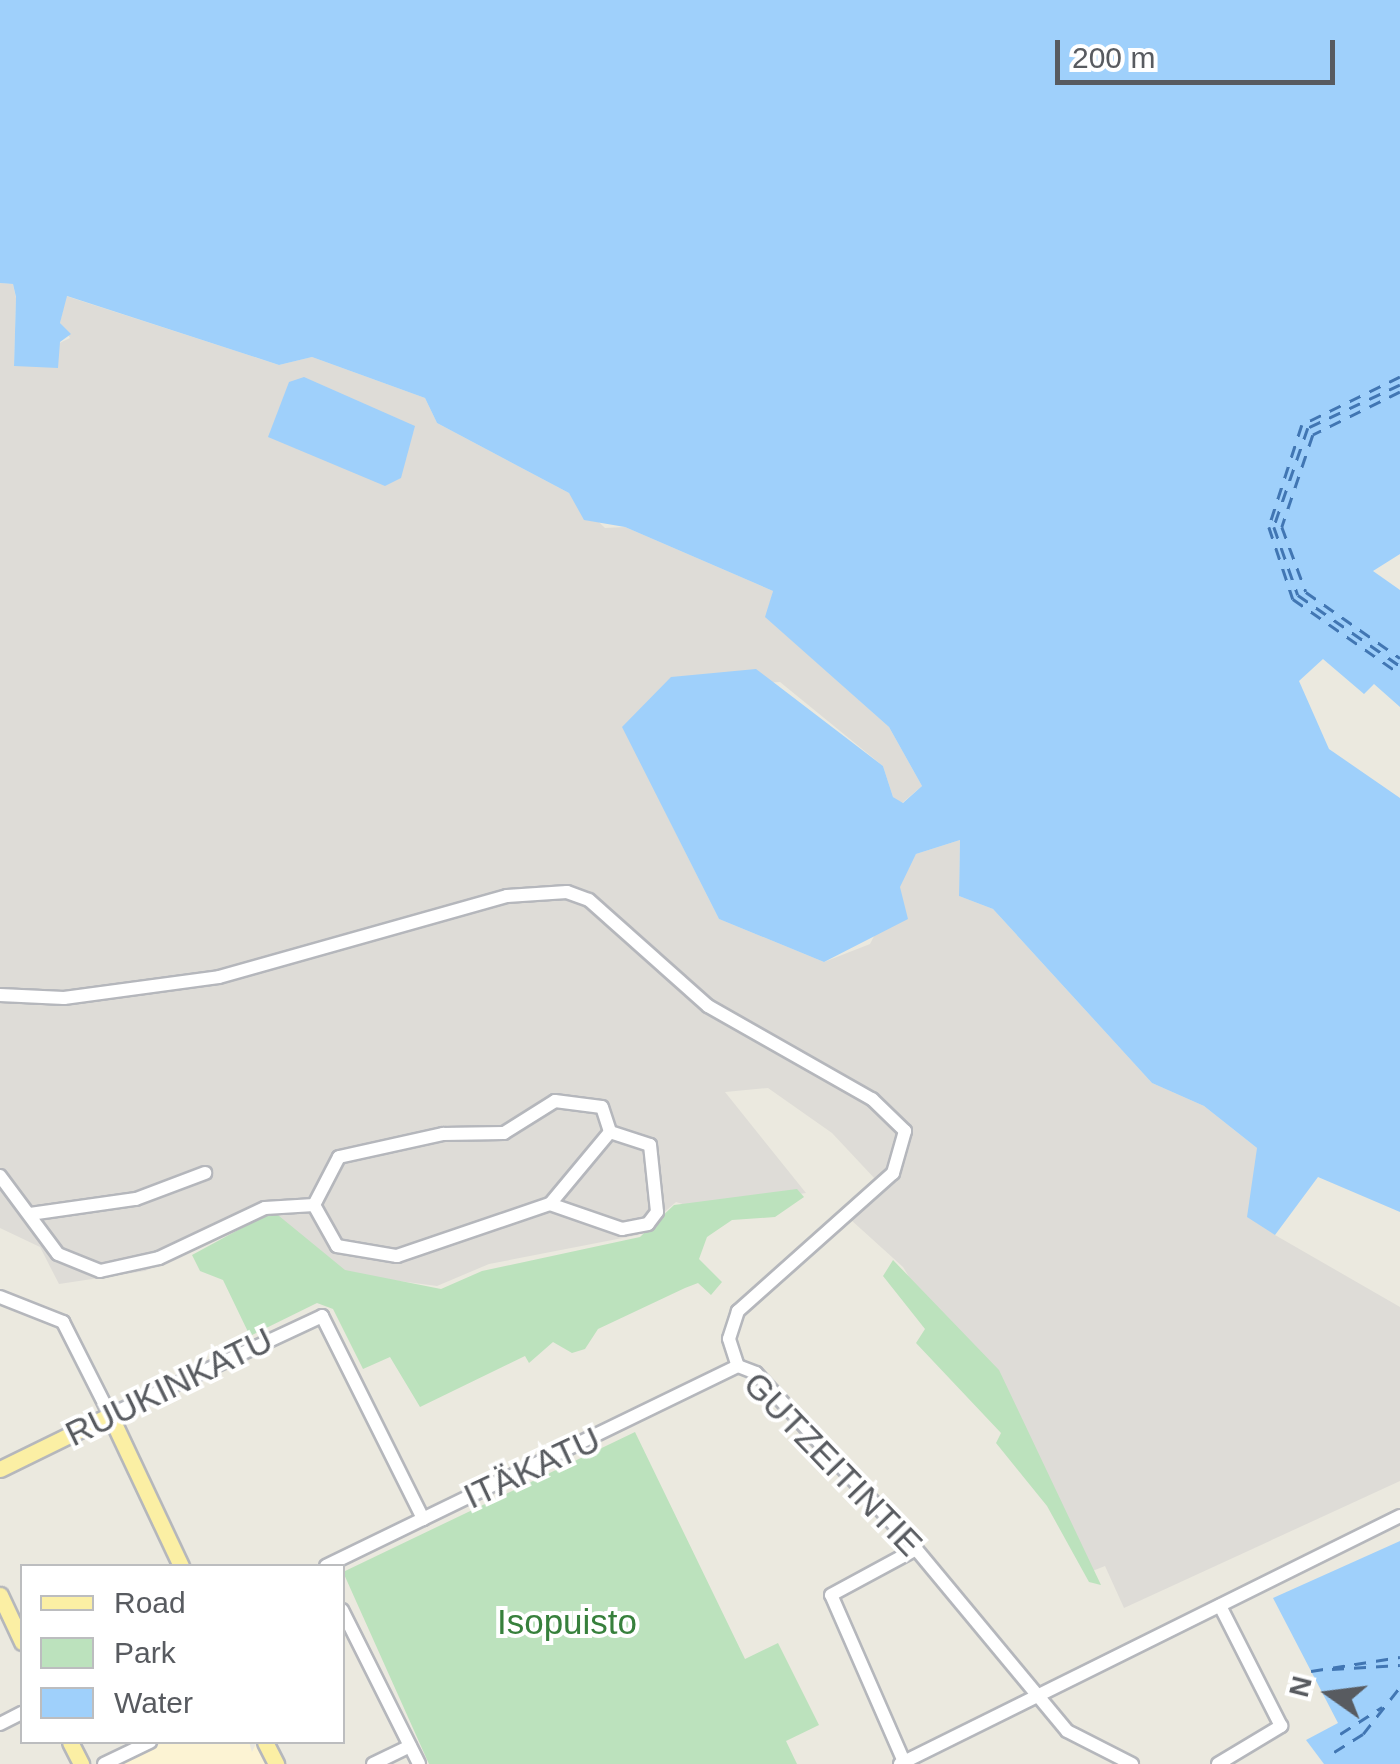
<!DOCTYPE html>
<meta charset="utf-8">
<style>
body{margin:0}
#map{position:relative;width:1400px;height:1764px;overflow:hidden;background:#ebe9df;font-family:Helvetica,sans-serif}
div>[style]{position:absolute}
[style*='--x']{left:calc(var(--x)*1px);top:calc(var(--y)*1px);width:calc(var(--w)*1px);rotate:calc(var(--a)*1deg)}
.commercial>*{inset:0;background:#fcf3d3}
.industrial>*{inset:0;background:#dedcd7}
.green>*{inset:0;background:#bce2bd}
.water>*{inset:0;background:#9fd0fb}
.ferry>*{height:2.5px;margin-top:-1.25px;transform-origin:0;background:repeating-linear-gradient(90deg,#4176b3 0 12px,transparent 0 22px)}
.roads{filter:drop-shadow(2px 0 #b5b7bc) drop-shadow(-2px 0 #b5b7bc) drop-shadow(0 2px #b5b7bc) drop-shadow(0 -2px #b5b7bc)}
.minor>*{height:12px;margin:-6px;padding:0 6px;transform-origin:6px;border-radius:6px;background:#fff}
.major>*{height:15px;margin:-7.5px;padding:0 7.5px;transform-origin:7.5px;border-radius:7.5px;background:#fbefa4}
span{translate:-50% -50%;white-space:nowrap;text-align:center;line-height:1.15;-webkit-text-stroke:8px #fff;paint-order:stroke}
.street-label{font-size:35px;color:#585b60}
.park-label{font-size:35px;color:#37803c}
.legend{position:absolute;left:20px;top:1564px;width:325px;height:180px;box-sizing:border-box;background:#fff;border:2px solid #bcbdbf;margin:0;padding:12px 18px;list-style:none;font-size:30px;color:#585b60}
.legend li{display:flex;align-items:center;gap:20px;height:50px}
.legend b{width:50px;border:2px solid #bcbdbf}
.north{position:absolute;left:1280px;top:1644px;width:100px;height:100px;-webkit-text-stroke:8px #fff;paint-order:stroke;rotate:284deg;font-size:28px;font-weight:700;line-height:40px;text-align:center;color:#585b60}
.north::after{content:'';display:block;margin:auto;width:35px;height:45px;background:#585b60;clip-path:polygon(50% 0,100% 100%,50% 72%,0 100%)}
.scale{position:absolute;left:1055px;top:40px;width:280px;height:45px;box-sizing:border-box;border:5px solid #585b60;border-top:0;padding-left:12px;font-size:30px;line-height:35px;white-space:nowrap;color:#585b60;-webkit-text-stroke:8px #fff;paint-order:stroke}
</style>
<div id="map">
<div class="commercial">
<div style="clip-path:polygon(164px 1742px,249px 1742px,252px 1752px,257px 1742px,268px 1764px,118px 1764px)"></div>
</div>
<div class="industrial">
<div style="clip-path:polygon(0 283px,13px 284px,16px 298px,14px 365px,70px 338px,60px 323px,66px 296px,279px 365px,312px 357px,425px 398px,437px 423px,569px 493px,605px 528px,625px 527px,773px 591px,766px 617px,889px 727px,922px 786px,902px 803px,893px 797px,883px 766px,780px 682px,663px 689px,623px 727px,719px 919px,824px 962px,870px 944px,916px 854px,960px 840px,959px 896px,993px 909px,1152px 1083px,1204px 1106px,1257px 1148px,1256px 1194px,1275px 1235px,1400px 1307px,1400px 1481px,1124px 1608px,1105px 1566px,1090px 1572px,903px 1267px,840px 1210px,876px 1180px,832px 1133px,768px 1088px,725px 1092px,806px 1193px,699px 1209px,676px 1202px,638px 1235px,489px 1264px,437px 1286px,339px 1273px,273px 1221px,255px 1219px,145px 1271px,59px 1284px,40px 1247px,0 1228px)"></div>
</div>
<div class="green">
<div style="clip-path:polygon(797px 1189px,804px 1197px,775px 1217px,732px 1220px,707px 1237px,699px 1259px,722px 1282px,711px 1295px,698px 1283px,685px 1288px,598px 1329px,585px 1349px,572px 1353px,553px 1342px,529px 1363px,525px 1356px,420px 1407px,390px 1357px,363px 1369px,333px 1309px,317px 1303px,250px 1336px,223px 1280px,200px 1271px,192px 1255px,273px 1211px,345px 1270px,441px 1289px,482px 1271px,640px 1237px,674px 1205px)"></div>
<div style="clip-path:polygon(893px 1260px,999px 1370px,1101px 1585px,1089px 1582px,1047px 1506px,996px 1443px,1001px 1433px,916px 1343px,925px 1329px,883px 1276px)"></div>
<div style="clip-path:polygon(635px 1432px,745px 1659px,778px 1643px,819px 1725px,786px 1741px,797px 1764px,429px 1764px,343px 1572px)"></div>
</div>
<div class="water">
<div style="clip-path:polygon(0 0,1400px 0,1400px 554px,1373px 571px,1400px 590px,1400px 707px,1374px 684px,1364px 694px,1323px 659px,1299px 681px,1329px 749px,1400px 798px,1400px 1212px,1318px 1177px,1275px 1235px,1247px 1217px,1257px 1148px,1204px 1106px,1152px 1083px,993px 909px,959px 896px,960px 840px,916px 854px,900px 887px,908px 919px,824px 962px,719px 919px,622px 727px,671px 677px,756px 669px,883px 766px,893px 797px,903px 803px,922px 786px,889px 727px,765px 617px,773px 591px,625px 527px,584px 520px,569px 493px,437px 423px,425px 398px,312px 357px,279px 365px,67px 296px,60px 323px,71px 334px,60px 342px,58px 368px,14px 366px,16px 297px,13px 284px,0 283px)"></div>
<div style="clip-path:polygon(304px 377px,415px 426px,401px 478px,385px 486px,268px 437px,289px 382px)"></div>
<div style="clip-path:polygon(1400px 1541px,1400px 1764px,1324px 1764px,1306px 1740px,1338px 1723px,1273px 1598px)"></div>
</div>
<div class="ferry">
<div style="--x:1400;--y:377;--w:109;--a:153.9"></div>
<div style="--x:1302;--y:425;--w:107;--a:107.9"></div>
<div style="--x:1269;--y:527;--w:76;--a:71.6"></div>
<div style="--x:1293;--y:599;--w:131;--a:35"></div>
<div style="--x:1400;--y:385;--w:102;--a:154.9"></div>
<div style="--x:1308;--y:428;--w:105;--a:109"></div>
<div style="--x:1274;--y:527;--w:72;--a:70.6"></div>
<div style="--x:1298;--y:595;--w:124;--a:34.8"></div>
<div style="--x:1400;--y:392;--w:97;--a:153.7"></div>
<div style="--x:1313;--y:435;--w:97;--a:108.6"></div>
<div style="--x:1282;--y:527;--w:69;--a:69.7"></div>
<div style="--x:1306;--y:592;--w:115;--a:35.1"></div>
<div style="--x:1332;--y:1669;--w:68;--a:-3.4"></div>
<div style="--x:1311;--y:1671;--w:90;--a:-8.9"></div>
<div style="--x:1340;--y:1734;--w:50;--a:-32.7"></div>
<div style="--x:1334;--y:1752;--w:34;--a:-32"></div>
<div style="--x:1363;--y:1734;--w:60;--a:-51.8"></div>
</div>
<div class="roads">
<div class="minor">
<div style="--x:0;--y:995;--w:64;--a:2.7"></div>
<div style="--x:64;--y:998;--w:156;--a:-7.7"></div>
<div style="--x:219;--y:977;--w:299;--a:-15.7"></div>
<div style="--x:507;--y:896;--w:60;--a:-3.8"></div>
<div style="--x:567;--y:892;--w:23;--a:20"></div>
<div style="--x:589;--y:900;--w:159;--a:41.7"></div>
<div style="--x:708;--y:1006;--w:189;--a:29.6"></div>
<div style="--x:872;--y:1099;--w:46;--a:44.1"></div>
<div style="--x:905;--y:1131;--w:44;--a:105.9"></div>
<div style="--x:893;--y:1173;--w:208;--a:138.3"></div>
<div style="--x:738;--y:1311;--w:29;--a:108"></div>
<div style="--x:729;--y:1339;--w:28;--a:72"></div>
<div style="--x:0;--y:1176;--w:97;--a:53.4"></div>
<div style="--x:58;--y:1254;--w:45;--a:22"></div>
<div style="--x:100;--y:1271;--w:60;--a:-12.4"></div>
<div style="--x:159;--y:1258;--w:117;--a:-25.3"></div>
<div style="--x:265;--y:1208;--w:49;--a:-3.5"></div>
<div style="--x:314;--y:1205;--w:54;--a:-62.5"></div>
<div style="--x:339;--y:1157;--w:107;--a:-12.5"></div>
<div style="--x:443;--y:1134;--w:61;--a:-0.9"></div>
<div style="--x:504;--y:1133;--w:60;--a:-32.1"></div>
<div style="--x:555;--y:1101;--w:47;--a:7.3"></div>
<div style="--x:602;--y:1107;--w:26;--a:72"></div>
<div style="--x:314;--y:1205;--w:47;--a:60.7"></div>
<div style="--x:337;--y:1246;--w:61;--a:9.5"></div>
<div style="--x:397;--y:1256;--w:162;--a:-18.8"></div>
<div style="--x:550;--y:1204;--w:94;--a:-50.2"></div>
<div style="--x:610;--y:1132;--w:42;--a:18"></div>
<div style="--x:650;--y:1145;--w:67;--a:84"></div>
<div style="--x:657;--y:1212;--w:15;--a:127"></div>
<div style="--x:648;--y:1224;--w:26;--a:169"></div>
<div style="--x:622;--y:1229;--w:76;--a:-160.9"></div>
<div style="--x:30;--y:1214;--w:107;--a:-8.1"></div>
<div style="--x:136;--y:1199;--w:74;--a:-20.6"></div>
<div style="--x:0;--y:1297;--w:68;--a:21.6"></div>
<div style="--x:63;--y:1322;--w:104;--a:63.2"></div>
<div style="--x:110;--y:1415;--w:234;--a:-25"></div>
<div style="--x:322;--y:1316;--w:227;--a:63.5"></div>
<div style="--x:738;--y:1366;--w:19;--a:21"></div>
<div style="--x:756;--y:1373;--w:238;--a:47.7"></div>
<div style="--x:916;--y:1549;--w:236;--a:50.3"></div>
<div style="--x:1067;--y:1731;--w:73;--a:26.9"></div>
<div style="--x:326;--y:1566;--w:458;--a:-25.9"></div>
<div style="--x:342;--y:1610;--w:172;--a:63.4"></div>
<div style="--x:0;--y:1724;--w:25;--a:-27"></div>
<div style="--x:104;--y:1764;--w:51;--a:-25.6"></div>
<div style="--x:373;--y:1764;--w:41;--a:-25.9"></div>
<div style="--x:900;--y:1764;--w:558;--a:-26.38"></div>
<div style="--x:905;--y:1764;--w:184;--a:-113.6"></div>
<div style="--x:831;--y:1595;--w:97;--a:-28.4"></div>
<div style="--x:1218;--y:1764;--w:74;--a:-31.1"></div>
<div style="--x:1281;--y:1726;--w:135;--a:-116.9"></div>
</div>
<div class="major">
<div style="--x:0;--y:1469;--w:123;--a:-26.1"></div>
<div style="--x:110;--y:1415;--w:167;--a:64.8"></div>
<div style="--x:0;--y:1595;--w:52;--a:64.9"></div>
<div style="--x:70;--y:1742;--w:25;--a:63"></div>
<div style="--x:265;--y:1742;--w:25;--a:63"></div>
</div>
</div>
<div class="street-label">
<span style="left:169px;top:1387px;rotate:-26deg">RUUKINKATU</span>
<span style="left:833px;top:1464px;rotate:46deg">GUTZEITINTIE</span>
<span style="left:532px;top:1468px;rotate:-25deg">ITÄKATU</span>
</div>
<div class="park-label">
<span style="left:567px;top:1622px">Isopuisto</span>
</div>
<ul class="legend">
<li><b style="height:12px;background:#fbefa4"></b>Road</li>
<li><b style="height:28px;background:#bce2bd"></b>Park</li>
<li><b style="height:28px;background:#9fd0fb"></b>Water</li>
</ul>
<div class="north">N</div>
<div class="scale">200 m</div>
</div>
